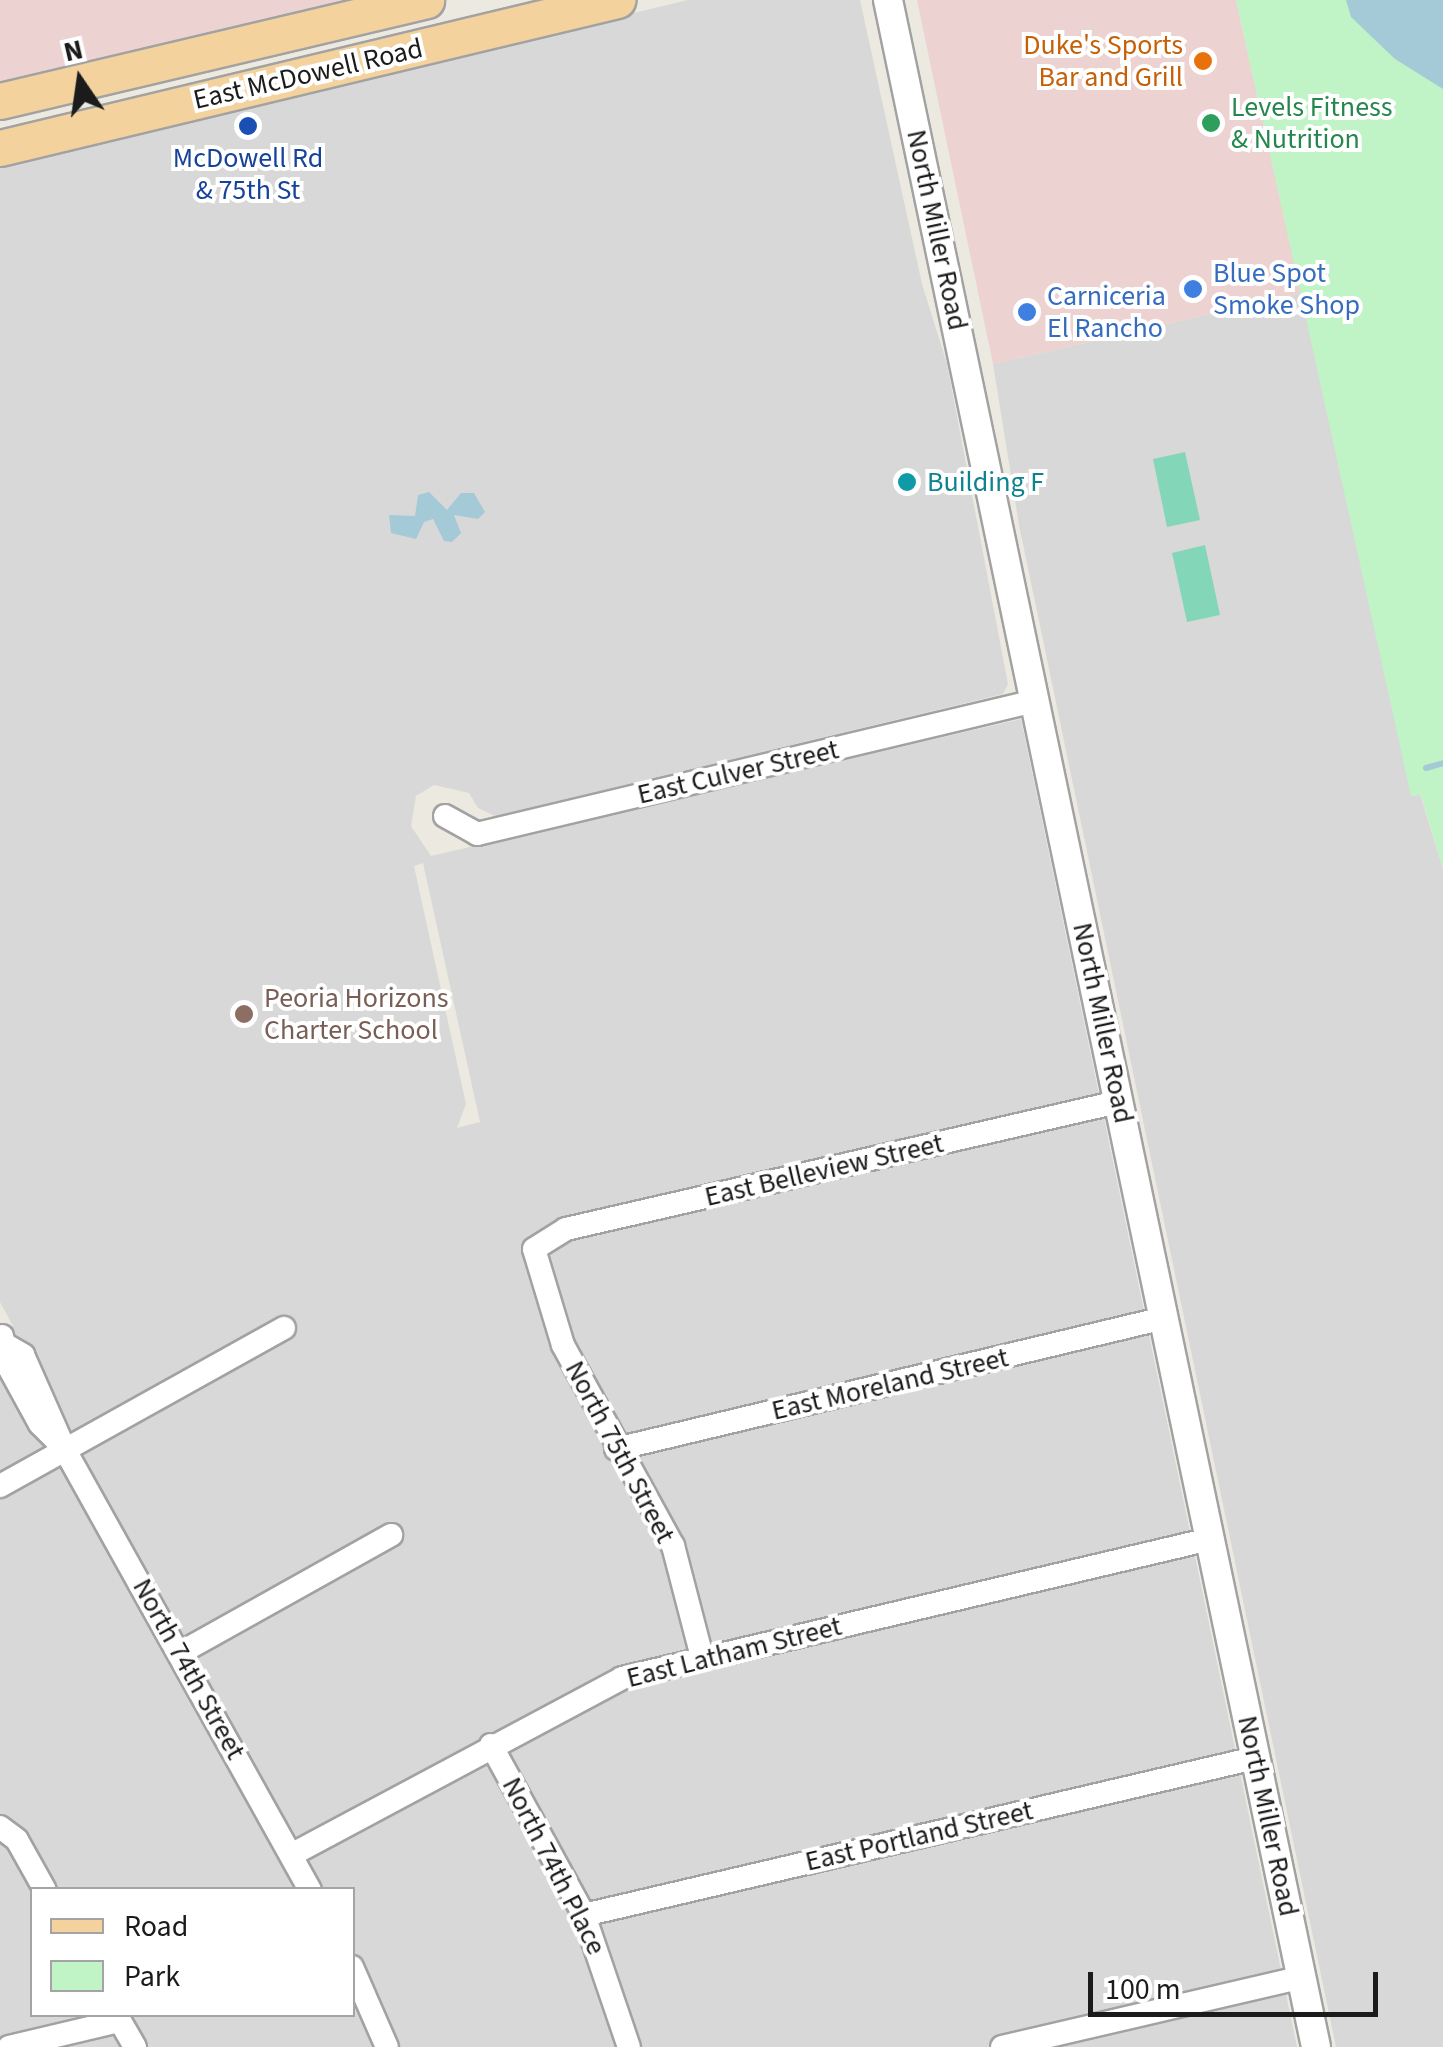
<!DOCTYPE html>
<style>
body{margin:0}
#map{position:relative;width:1443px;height:2047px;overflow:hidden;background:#ece9e1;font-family:"Source Sans 3",sans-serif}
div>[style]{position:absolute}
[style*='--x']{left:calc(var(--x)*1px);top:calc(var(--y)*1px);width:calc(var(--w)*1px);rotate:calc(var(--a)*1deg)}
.residential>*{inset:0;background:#d9d8d8}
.commercial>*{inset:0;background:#ecd3d1}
.park>*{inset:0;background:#c0f4c6}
.pitch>*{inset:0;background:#84d6b9}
.water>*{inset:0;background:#a4cad7}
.stream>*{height:6px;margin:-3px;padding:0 3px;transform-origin:3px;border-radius:3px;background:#a4cad7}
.roads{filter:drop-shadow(2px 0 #a2a2a2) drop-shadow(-2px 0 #a2a2a2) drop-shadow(0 2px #a2a2a2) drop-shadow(0 -2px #a2a2a2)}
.minor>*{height:22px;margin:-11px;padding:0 11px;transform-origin:11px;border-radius:11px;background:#fff}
.tertiary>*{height:28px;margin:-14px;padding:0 14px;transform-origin:14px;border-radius:14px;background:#fff}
.primary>*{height:35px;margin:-17.5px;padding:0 17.5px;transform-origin:17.5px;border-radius:17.5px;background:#f4d29e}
.dots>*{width:28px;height:28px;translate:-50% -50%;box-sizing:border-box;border:5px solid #fff;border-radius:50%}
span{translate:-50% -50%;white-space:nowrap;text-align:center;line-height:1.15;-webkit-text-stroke:8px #fff;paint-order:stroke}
.food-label{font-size:28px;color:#c56008}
.right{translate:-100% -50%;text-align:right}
.street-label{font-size:28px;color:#1b1b1b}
.leisure-label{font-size:28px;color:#27864d}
.left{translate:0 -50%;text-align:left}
.transit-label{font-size:28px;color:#164399}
.shop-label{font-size:28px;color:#366cbe}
.culture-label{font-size:28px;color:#0d838f}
.education-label{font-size:28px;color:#785e54}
.legend{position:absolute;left:30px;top:1887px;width:325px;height:130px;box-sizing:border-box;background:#fff;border:2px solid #a4a4a4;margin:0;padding:12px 18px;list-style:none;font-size:30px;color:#1b1b1b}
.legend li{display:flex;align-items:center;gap:20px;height:50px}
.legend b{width:50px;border:2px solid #a4a4a4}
.north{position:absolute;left:30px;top:30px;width:100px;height:100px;-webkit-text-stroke:8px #fff;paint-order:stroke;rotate:347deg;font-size:28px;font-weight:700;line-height:40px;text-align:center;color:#1b1b1b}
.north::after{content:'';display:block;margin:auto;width:35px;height:45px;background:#1b1b1b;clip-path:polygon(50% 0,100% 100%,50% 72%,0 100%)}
.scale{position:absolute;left:1088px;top:1972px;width:290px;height:45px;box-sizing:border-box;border:5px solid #1b1b1b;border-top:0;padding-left:12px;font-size:30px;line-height:35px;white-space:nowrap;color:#1b1b1b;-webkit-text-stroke:8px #fff;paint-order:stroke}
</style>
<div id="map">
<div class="residential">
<div style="clip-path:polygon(evenodd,688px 0,860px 0,922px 284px,947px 364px,1008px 684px,1003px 694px,495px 816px,478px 808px,469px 793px,434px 785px,416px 796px,411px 826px,431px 856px,1021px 719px,1297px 2047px,0 2047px,0 1333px,13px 1326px,0 1302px,0 164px,688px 0,423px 863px,480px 1122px,457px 1128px,466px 1104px,414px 866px,423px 863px,688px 0,32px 1890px,352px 1890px,352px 2014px,32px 2014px,32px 1890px)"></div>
<div style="clip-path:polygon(1301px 293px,1412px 796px,1420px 794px,1443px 869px,1443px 2047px,1336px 2047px,1019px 525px,993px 364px)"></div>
</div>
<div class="commercial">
<div style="clip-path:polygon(0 0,360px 0,0 85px)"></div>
<div style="clip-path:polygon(917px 0,1236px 0,1301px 293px,993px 364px)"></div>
</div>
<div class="park">
<div style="clip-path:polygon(1236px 0,1443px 0,1443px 869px,1421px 795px,1411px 796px)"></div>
</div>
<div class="pitch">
<div style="clip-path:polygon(1185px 452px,1200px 520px,1167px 527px,1153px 459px)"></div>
<div style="clip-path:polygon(1205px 545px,1220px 615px,1187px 622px,1172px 553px)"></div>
</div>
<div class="water">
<div style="clip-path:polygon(1346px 0,1443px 0,1443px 89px,1395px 59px,1351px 17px)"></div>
<div style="clip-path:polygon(429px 492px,447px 510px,461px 493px,474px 493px,485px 512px,478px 519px,454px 515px,461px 533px,452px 542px,444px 541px,433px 519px,424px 522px,416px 539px,391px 533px,389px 515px,415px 516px,418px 495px)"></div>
</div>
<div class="stream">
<div style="--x:1426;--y:768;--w:18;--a:-16"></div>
</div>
<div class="roads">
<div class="minor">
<div style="--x:445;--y:816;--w:37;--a:29"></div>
<div style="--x:477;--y:834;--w:574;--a:-13.41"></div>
<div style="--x:2;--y:1336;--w:28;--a:80"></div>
<div style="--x:7;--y:1364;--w:68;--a:61.2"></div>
<div style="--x:40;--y:1424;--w:30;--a:45"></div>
<div style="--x:6;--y:1345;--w:20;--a:30"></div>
<div style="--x:23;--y:1355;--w:104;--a:66.1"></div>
<div style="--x:65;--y:1450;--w:504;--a:60.89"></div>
<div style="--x:616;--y:1449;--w:563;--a:-13.44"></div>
<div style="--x:0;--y:1486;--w:325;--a:-29.1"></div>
<div style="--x:180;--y:1653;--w:242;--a:-29.2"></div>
<div style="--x:702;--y:1657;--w:115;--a:-104.6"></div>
<div style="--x:673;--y:1546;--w:229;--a:-118.7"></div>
<div style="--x:563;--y:1345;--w:100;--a:-106.8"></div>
<div style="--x:534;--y:1249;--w:38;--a:-32"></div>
<div style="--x:566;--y:1229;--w:566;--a:-12.96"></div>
<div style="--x:491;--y:1745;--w:194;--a:61.3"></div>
<div style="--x:584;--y:1915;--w:139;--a:71.2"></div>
<div style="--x:0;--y:1827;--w:21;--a:37"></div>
<div style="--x:17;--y:1840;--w:57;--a:60.8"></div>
<div style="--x:291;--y:1855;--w:375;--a:-28.1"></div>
<div style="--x:622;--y:1678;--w:604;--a:-13.3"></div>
<div style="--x:584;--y:1915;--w:689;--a:-13.17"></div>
<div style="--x:352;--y:1967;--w:87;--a:66.4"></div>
<div style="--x:116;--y:2014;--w:38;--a:60"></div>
<div style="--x:9;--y:2047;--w:113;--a:-13.3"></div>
<div style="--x:1002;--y:2047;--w:308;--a:-13.1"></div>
</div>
<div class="tertiary">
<div style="--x:888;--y:0;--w:2091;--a:78.19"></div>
</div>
<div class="primary">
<div style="--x:0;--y:101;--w:438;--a:-13.3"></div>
<div style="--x:0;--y:148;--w:635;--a:-13.49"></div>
</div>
</div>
<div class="dots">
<div style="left:1203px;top:61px;background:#e8710a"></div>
<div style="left:1211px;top:123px;background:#2e9e5b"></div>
<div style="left:248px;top:126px;background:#1a4fb4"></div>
<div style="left:1193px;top:289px;background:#3f7fe0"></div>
<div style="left:1027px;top:312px;background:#3f7fe0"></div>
<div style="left:907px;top:482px;background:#0f9aa8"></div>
<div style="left:244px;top:1014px;background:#8d6e63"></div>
</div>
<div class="food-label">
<span class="right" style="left:1183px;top:61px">Duke's Sports<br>Bar and Grill</span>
</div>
<div class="street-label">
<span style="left:308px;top:74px;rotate:-13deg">East McDowell Road</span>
<span style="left:937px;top:230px;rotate:78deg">North Miller Road</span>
<span style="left:738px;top:772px;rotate:-13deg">East Culver Street</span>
<span style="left:1103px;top:1023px;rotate:78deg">North Miller Road</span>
<span style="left:824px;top:1170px;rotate:-13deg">East Belleview Street</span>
<span style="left:890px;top:1384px;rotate:-13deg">East Moreland Street</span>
<span style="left:620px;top:1452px;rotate:62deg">North 75th Street</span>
<span style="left:734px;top:1652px;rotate:-14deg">East Latham Street</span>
<span style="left:189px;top:1669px;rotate:61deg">North 74th Street</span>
<span style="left:1268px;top:1816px;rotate:78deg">North Miller Road</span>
<span style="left:919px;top:1836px;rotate:-13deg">East Portland Street</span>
<span style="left:554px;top:1866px;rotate:63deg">North 74th Place</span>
</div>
<div class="leisure-label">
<span class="left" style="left:1231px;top:123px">Levels Fitness<br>&amp; Nutrition</span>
</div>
<div class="transit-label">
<span style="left:248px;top:174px">McDowell Rd<br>&amp; 75th St</span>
</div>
<div class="shop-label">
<span class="left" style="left:1213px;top:289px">Blue Spot<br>Smoke Shop</span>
<span class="left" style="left:1047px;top:312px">Carniceria<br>El Rancho</span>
</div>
<div class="culture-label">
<span class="left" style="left:927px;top:482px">Building F</span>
</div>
<div class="education-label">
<span class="left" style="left:264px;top:1014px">Peoria Horizons<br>Charter School</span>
</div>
<ul class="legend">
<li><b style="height:12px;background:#f4d29e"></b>Road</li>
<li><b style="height:28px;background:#c0f4c6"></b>Park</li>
</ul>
<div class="north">N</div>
<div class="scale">100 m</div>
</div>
